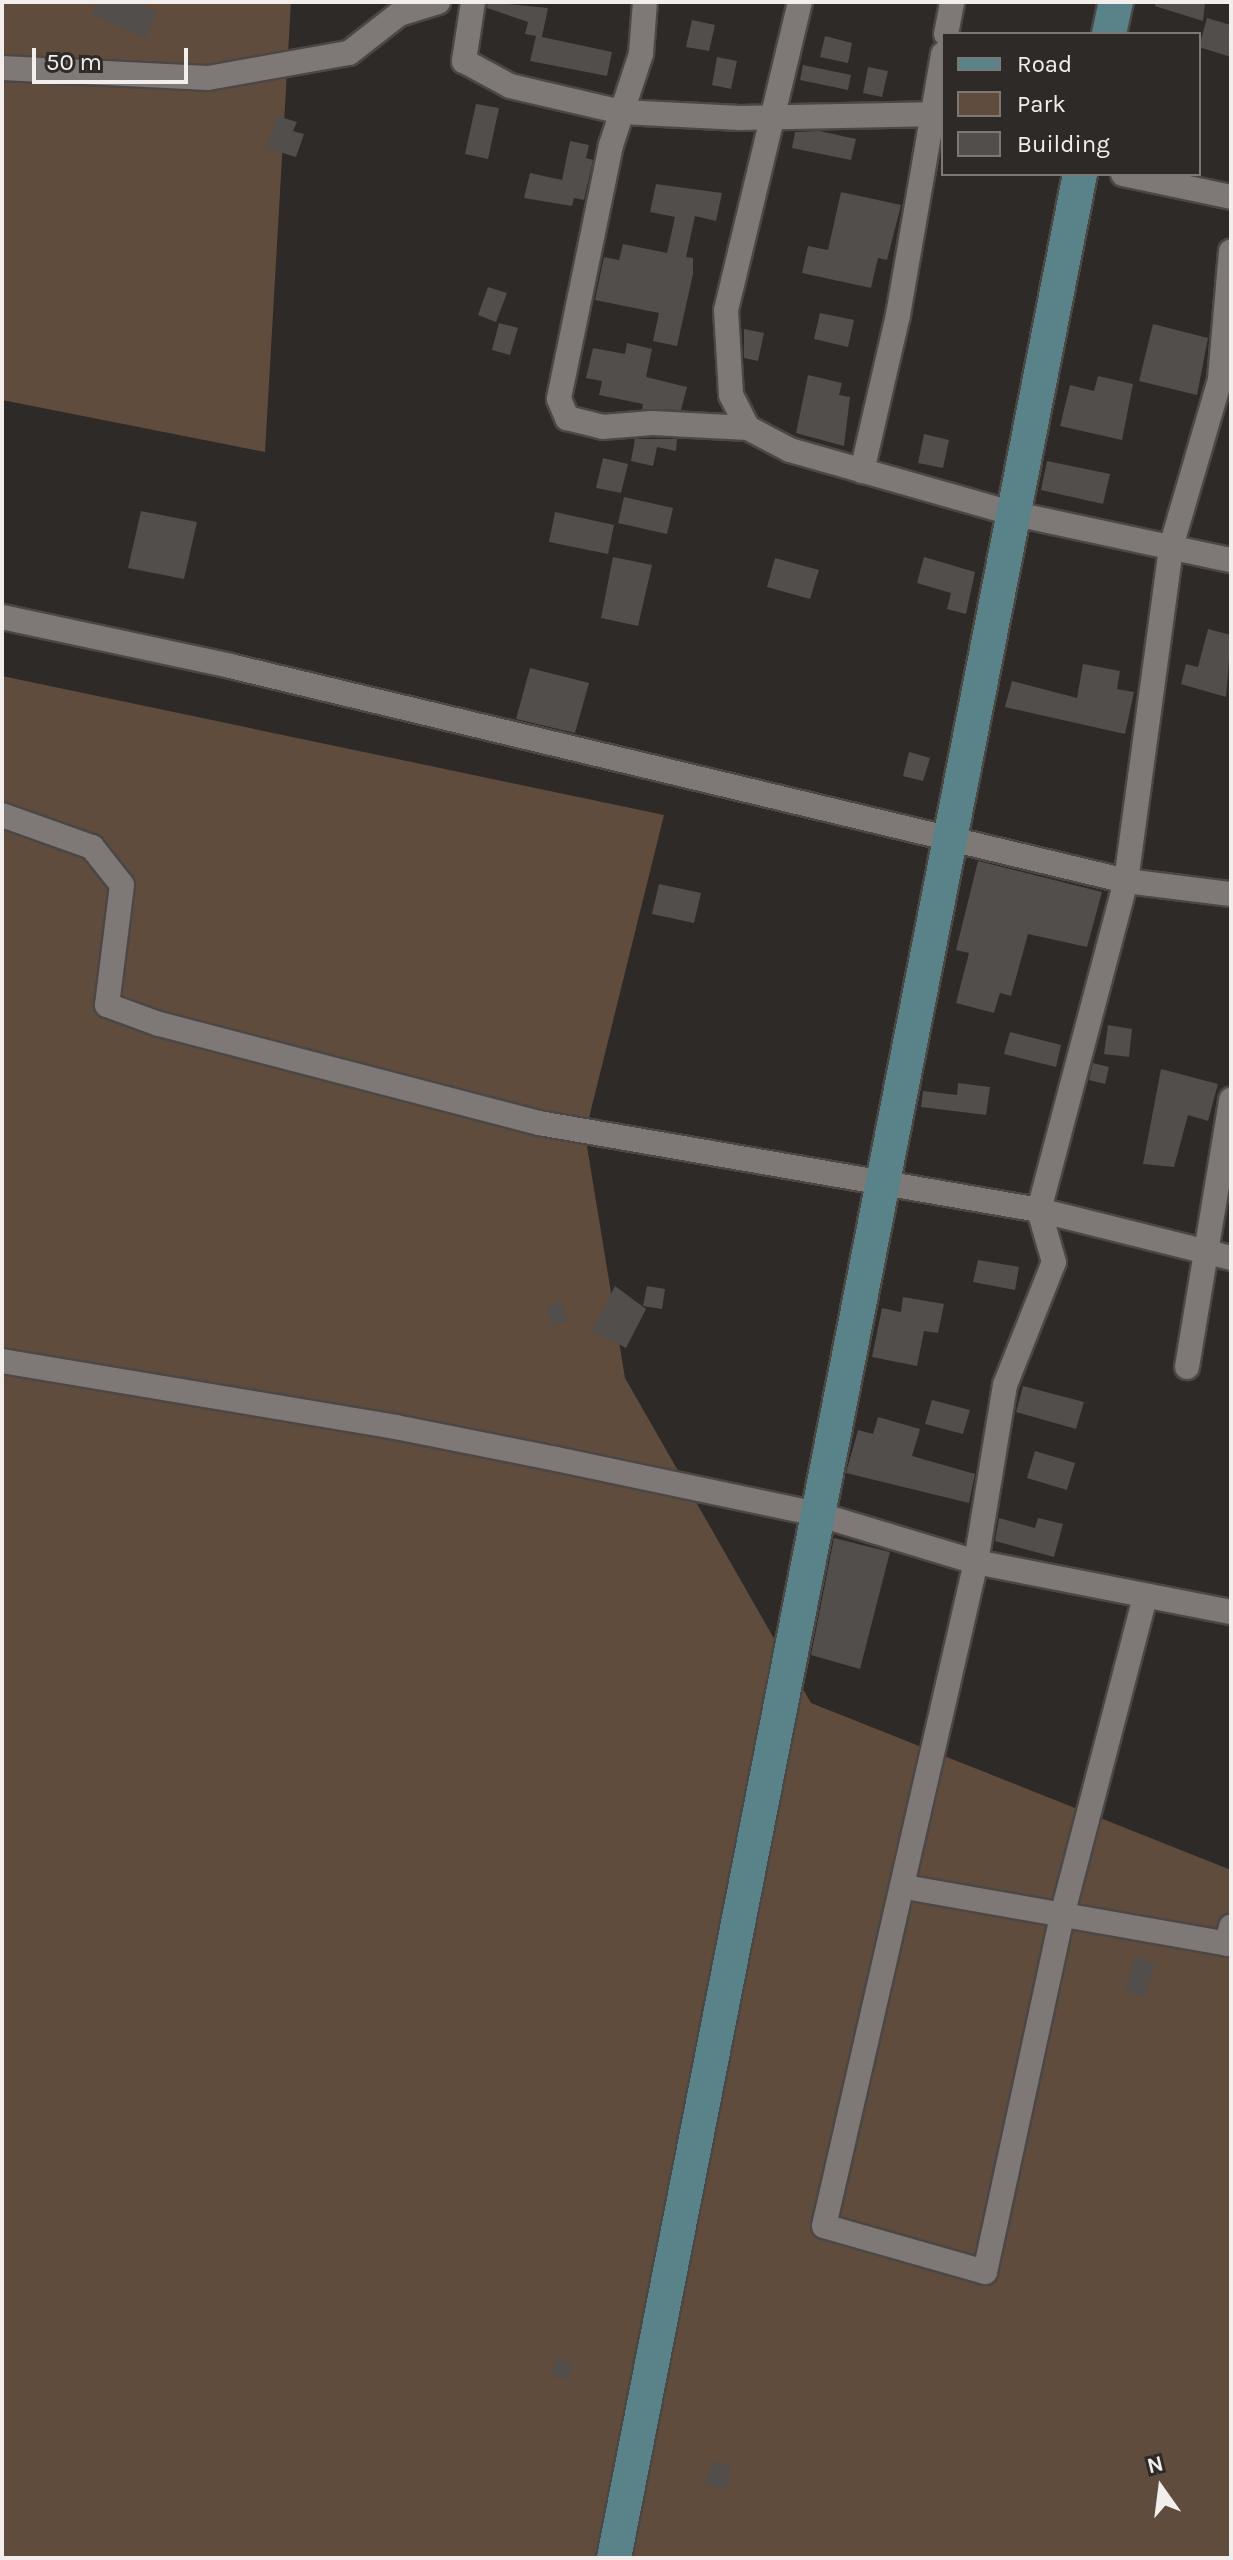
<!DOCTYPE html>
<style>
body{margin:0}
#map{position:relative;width:1233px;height:2560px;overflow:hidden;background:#2e2a27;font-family:Karla,sans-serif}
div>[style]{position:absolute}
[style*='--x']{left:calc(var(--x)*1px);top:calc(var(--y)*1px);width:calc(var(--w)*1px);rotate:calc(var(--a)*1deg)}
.green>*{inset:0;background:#5f4c3d}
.building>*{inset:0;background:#524e4b}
.roads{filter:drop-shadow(2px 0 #4b4745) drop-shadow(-2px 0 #4b4745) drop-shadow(0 2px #4b4745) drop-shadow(0 -2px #4b4745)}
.street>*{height:24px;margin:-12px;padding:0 12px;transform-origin:12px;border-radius:12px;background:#7e7976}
.secondary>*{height:34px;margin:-17px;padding:0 17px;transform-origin:17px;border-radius:17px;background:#598389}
span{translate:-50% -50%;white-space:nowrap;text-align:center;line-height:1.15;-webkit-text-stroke:8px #2e2a27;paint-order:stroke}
.frame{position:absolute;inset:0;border:4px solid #f1eeec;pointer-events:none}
.legend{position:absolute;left:941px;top:32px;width:260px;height:144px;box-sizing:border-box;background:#2e2a27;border:2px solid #7c7876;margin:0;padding:10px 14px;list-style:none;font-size:24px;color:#f1eeec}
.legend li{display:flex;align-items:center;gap:16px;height:40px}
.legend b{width:40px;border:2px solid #7c7876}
.north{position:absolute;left:1121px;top:2448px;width:80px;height:80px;-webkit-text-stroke:6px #2e2a27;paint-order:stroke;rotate:346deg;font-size:22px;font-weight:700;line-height:32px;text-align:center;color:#f1eeec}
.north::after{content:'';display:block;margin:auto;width:28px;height:36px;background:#f1eeec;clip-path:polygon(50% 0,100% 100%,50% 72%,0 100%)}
.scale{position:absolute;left:32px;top:48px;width:156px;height:36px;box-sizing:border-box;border:4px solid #f1eeec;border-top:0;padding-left:10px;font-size:24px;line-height:28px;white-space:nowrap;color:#f1eeec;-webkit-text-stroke:6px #2e2a27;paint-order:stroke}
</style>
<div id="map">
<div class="green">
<div style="clip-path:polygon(2px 2px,291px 2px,265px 452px,2px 400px)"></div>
<div style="clip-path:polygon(2px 676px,664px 815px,585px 1134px,625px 1378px,811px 1703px,1231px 1870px,1231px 2558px,2px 2558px)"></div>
</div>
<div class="building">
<div style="clip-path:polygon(98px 2px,135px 2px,157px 12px,145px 38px,92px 15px)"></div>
<div style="clip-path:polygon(488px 2px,548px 8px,542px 37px,612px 52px,607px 76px,530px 61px,536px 36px,525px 34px,528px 22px,487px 8px)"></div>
<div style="clip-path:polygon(1156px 2px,1205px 2px,1203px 21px,1155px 6px)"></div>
<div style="clip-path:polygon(1207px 18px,1231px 25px,1231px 57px,1199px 47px)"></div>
<div style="clip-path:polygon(692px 20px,715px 25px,709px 51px,686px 47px)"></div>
<div style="clip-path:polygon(825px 36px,852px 43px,848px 63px,820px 57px)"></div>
<div style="clip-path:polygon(717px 57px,737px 61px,731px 89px,712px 85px)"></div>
<div style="clip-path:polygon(803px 65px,851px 75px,848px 90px,800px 80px)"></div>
<div style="clip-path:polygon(868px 67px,888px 71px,882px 97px,863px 93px)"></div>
<div style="clip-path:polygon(476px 104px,499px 108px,488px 159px,465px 154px)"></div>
<div style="clip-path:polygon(277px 116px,297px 122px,293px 131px,304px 134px,296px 157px,266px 148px)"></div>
<div style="clip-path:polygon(819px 131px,856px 139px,851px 160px,792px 148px,795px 132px)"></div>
<div style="clip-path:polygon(570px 141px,589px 145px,586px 158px,593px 160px,584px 200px,574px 198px,572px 206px,524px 198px,530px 173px,562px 180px)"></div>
<div style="clip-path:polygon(656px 184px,722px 193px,716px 221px,695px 216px,686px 257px,693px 258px,693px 274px,677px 346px,653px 341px,659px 313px,595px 300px,604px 257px,619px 260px,623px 244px,667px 253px,675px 217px,650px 212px)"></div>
<div style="clip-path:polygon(841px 192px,901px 205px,887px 260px,878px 258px,871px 288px,802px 273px,808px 246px,828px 250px)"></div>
<div style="clip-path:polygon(488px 287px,507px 293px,496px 322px,478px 315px)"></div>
<div style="clip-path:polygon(820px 313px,854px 320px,848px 347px,814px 339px)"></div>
<div style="clip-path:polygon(499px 323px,518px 328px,510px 355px,492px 350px)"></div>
<div style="clip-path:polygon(1153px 324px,1208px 338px,1197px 395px,1139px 381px)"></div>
<div style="clip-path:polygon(744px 329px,764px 333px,758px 361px,744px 358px)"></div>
<div style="clip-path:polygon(627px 343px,652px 349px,646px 377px,687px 387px,681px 410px,642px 409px,643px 404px,599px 395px,602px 381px,586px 378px,593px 348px,625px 354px)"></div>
<div style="clip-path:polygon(808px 375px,842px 383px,839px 395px,850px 397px,844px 446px,796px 433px)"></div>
<div style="clip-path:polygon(1098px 376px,1133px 384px,1122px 440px,1060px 426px,1070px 385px,1094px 391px)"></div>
<div style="clip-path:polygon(924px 434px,949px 440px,943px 468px,918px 463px)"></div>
<div style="clip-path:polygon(635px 439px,677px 439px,676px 451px,657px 447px,653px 466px,631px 461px)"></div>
<div style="clip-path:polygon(603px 458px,628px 464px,621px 493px,596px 488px)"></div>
<div style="clip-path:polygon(1047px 461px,1110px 474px,1103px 504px,1041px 490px)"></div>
<div style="clip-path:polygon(624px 497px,673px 508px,667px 534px,618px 523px)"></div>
<div style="clip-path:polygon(141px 511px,197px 522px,184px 579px,128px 568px)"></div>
<div style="clip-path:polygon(555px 512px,614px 525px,608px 554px,549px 542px)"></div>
<div style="clip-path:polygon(613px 557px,652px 565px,638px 626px,601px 618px)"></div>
<div style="clip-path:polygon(924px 557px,975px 572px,966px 614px,947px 609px,951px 593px,917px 583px)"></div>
<div style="clip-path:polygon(775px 558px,819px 570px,810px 599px,767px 587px)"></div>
<div style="clip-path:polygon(1208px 629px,1231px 635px,1226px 697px,1181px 684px,1186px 664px,1198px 667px)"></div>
<div style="clip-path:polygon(1083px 664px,1120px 671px,1117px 689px,1134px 692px,1125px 734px,1005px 707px,1012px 681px,1077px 698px)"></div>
<div style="clip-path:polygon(530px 668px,589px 683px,575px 733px,516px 719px)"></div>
<div style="clip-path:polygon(909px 752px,930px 758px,923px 781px,903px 776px)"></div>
<div style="clip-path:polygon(978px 861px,1102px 892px,1087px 947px,1028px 934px,1011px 996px,1000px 993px,994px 1013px,956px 1003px,969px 953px,956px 950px)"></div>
<div style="clip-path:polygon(659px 884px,701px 893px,694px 923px,652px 914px)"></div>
<div style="clip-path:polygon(1108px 1025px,1132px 1029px,1129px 1057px,1104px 1054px)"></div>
<div style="clip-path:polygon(1010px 1032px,1061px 1045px,1056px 1067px,1004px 1054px)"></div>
<div style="clip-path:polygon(1093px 1063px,1109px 1067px,1105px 1084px,1089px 1080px)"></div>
<div style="clip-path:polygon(1161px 1069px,1218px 1084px,1208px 1121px,1188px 1115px,1174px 1167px,1143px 1164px)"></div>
<div style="clip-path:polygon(958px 1083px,990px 1087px,986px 1115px,921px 1107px,923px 1091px,957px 1095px)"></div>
<div style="clip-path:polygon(978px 1260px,1019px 1267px,1015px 1290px,973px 1282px)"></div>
<div style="clip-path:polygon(615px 1286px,646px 1309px,626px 1348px,592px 1331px)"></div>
<div style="clip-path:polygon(647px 1286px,665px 1289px,662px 1309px,643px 1306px)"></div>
<div style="clip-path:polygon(903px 1297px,944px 1304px,938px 1333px,924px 1331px,917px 1366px,872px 1357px,882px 1308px,901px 1312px)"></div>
<div style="clip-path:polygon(562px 1301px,567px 1322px,552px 1326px,547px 1305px)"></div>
<div style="clip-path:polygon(1023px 1386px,1084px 1402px,1076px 1429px,1016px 1412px)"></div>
<div style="clip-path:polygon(932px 1400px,970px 1410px,963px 1434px,925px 1424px)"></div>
<div style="clip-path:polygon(878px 1417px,920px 1429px,912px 1456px,975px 1474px,969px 1503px,846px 1473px,858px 1430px,873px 1434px)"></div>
<div style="clip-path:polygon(1035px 1451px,1075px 1463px,1067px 1490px,1027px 1478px)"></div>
<div style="clip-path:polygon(999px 1518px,1035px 1528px,1038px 1518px,1063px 1524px,1054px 1557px,995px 1541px)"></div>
<div style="clip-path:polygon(834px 1538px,890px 1552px,860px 1669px,811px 1655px)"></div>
<div style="clip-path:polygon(1135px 1957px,1155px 1963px,1145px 1997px,1125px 1991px)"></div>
<div style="clip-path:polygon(556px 2359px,572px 2363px,568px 2380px,551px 2376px)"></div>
<div style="clip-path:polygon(713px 2461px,731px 2466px,725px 2490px,706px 2484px)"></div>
</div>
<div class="roads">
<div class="street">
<div style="--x:473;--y:2;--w:60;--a:98.7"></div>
<div style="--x:464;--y:61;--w:52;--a:28.5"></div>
<div style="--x:510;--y:86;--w:115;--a:13.1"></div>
<div style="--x:622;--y:112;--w:118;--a:2.9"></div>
<div style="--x:740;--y:118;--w:203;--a:-1.1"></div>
<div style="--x:645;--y:2;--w:52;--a:94.4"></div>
<div style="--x:641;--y:54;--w:96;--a:108.2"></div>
<div style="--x:611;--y:145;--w:259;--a:101.6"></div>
<div style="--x:559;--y:399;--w:21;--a:67"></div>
<div style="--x:567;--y:418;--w:36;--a:14"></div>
<div style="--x:602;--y:427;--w:50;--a:-4.6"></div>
<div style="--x:652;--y:423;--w:96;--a:3"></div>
<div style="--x:800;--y:2;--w:317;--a:103.5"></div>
<div style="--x:726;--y:310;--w:85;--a:86.6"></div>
<div style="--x:731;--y:395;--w:37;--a:63"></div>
<div style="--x:748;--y:428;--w:47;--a:27.6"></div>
<div style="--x:790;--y:450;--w:230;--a:15.9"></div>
<div style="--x:1011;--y:513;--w:225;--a:12.1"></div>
<div style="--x:946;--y:34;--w:33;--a:-79"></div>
<div style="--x:2;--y:68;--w:206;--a:2.8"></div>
<div style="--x:208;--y:78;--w:143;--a:-10.1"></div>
<div style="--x:349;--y:53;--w:63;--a:-38"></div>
<div style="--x:399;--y:14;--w:41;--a:-17.1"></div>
<div style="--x:1123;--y:174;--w:110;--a:12"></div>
<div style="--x:862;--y:471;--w:160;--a:-77"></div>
<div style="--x:898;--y:315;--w:265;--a:-80.2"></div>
<div style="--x:2;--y:617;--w:233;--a:12.1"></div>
<div style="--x:230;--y:666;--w:921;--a:13.49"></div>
<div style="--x:1126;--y:881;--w:106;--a:7.1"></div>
<div style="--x:2;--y:815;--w:96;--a:19.6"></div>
<div style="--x:92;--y:847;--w:48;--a:51.7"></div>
<div style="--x:122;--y:885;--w:121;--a:97.1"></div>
<div style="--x:107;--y:1005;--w:55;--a:20.1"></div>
<div style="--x:159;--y:1024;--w:393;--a:14.6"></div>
<div style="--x:539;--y:1123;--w:508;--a:9.87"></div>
<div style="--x:1039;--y:1210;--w:198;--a:14"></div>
<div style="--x:2;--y:1361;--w:399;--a:9.5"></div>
<div style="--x:396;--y:1427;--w:163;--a:11.3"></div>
<div style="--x:556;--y:1459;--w:267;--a:11.9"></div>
<div style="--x:817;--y:1514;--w:166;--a:16.8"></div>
<div style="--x:976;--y:1562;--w:260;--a:11.1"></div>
<div style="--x:1187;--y:1367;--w:271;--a:-80.6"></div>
<div style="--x:1145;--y:1597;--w:330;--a:104.6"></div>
<div style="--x:1062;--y:1916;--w:364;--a:102.2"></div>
<div style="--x:985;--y:2272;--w:167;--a:-164.1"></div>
<div style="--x:824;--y:2226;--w:681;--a:-77.11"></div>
<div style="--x:976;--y:1562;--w:179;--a:-80.7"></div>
<div style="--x:1005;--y:1385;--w:132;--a:-68.3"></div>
<div style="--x:1054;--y:1262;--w:54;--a:-106.1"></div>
<div style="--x:1039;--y:1210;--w:340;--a:-75.2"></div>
<div style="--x:1126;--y:881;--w:337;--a:-82.3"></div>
<div style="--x:1171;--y:547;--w:175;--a:-73.7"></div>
<div style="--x:1220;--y:379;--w:128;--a:-85.1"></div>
<div style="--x:905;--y:1887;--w:327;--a:10"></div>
<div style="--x:1227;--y:1944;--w:18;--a:-77"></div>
</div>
<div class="secondary">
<div style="--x:1109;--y:34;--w:33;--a:-78"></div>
<div style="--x:614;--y:2558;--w:2429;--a:-78.94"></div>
</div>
</div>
<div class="frame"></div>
<ul class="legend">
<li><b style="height:10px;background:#598389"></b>Road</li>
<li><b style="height:22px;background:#5f4c3d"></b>Park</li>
<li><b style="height:22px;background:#524e4b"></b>Building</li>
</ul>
<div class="north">N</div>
<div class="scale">50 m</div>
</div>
